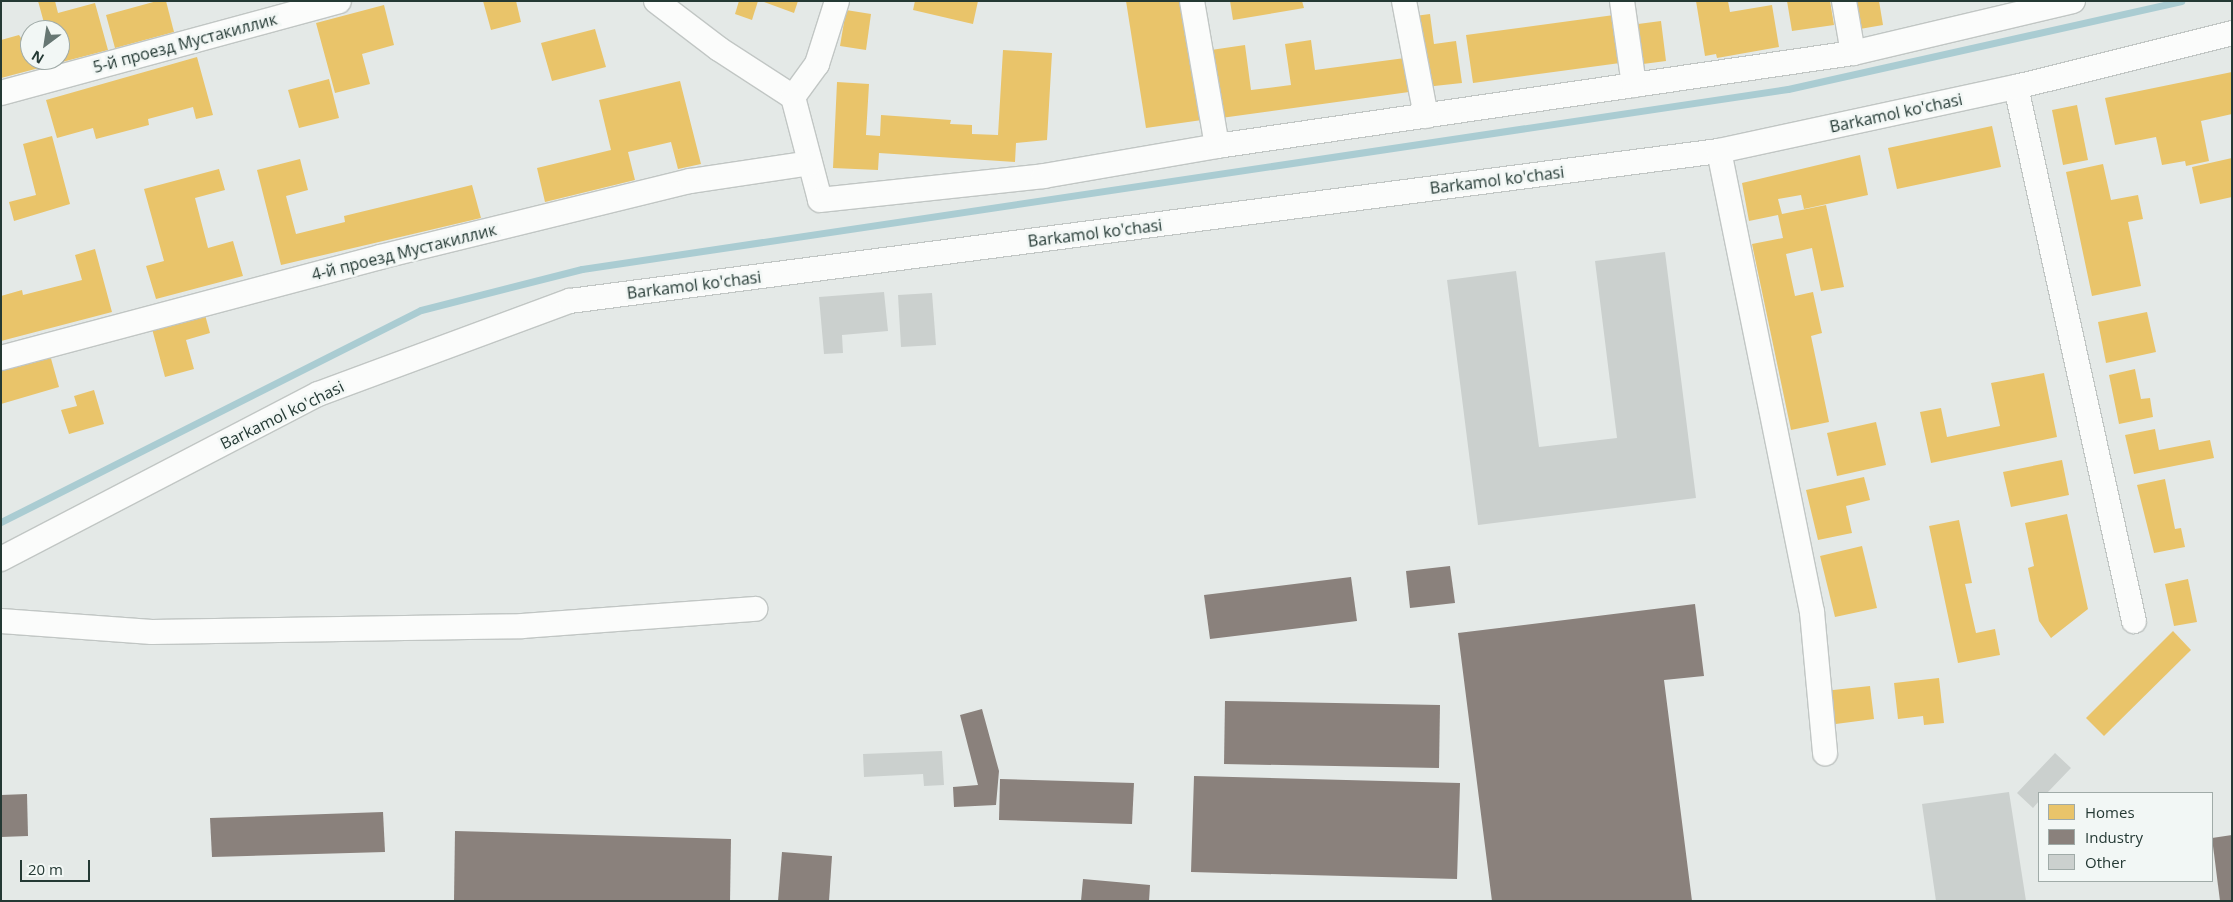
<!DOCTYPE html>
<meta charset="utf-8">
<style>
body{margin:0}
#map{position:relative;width:2233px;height:902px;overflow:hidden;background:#e4e9e7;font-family:"Open Sans",sans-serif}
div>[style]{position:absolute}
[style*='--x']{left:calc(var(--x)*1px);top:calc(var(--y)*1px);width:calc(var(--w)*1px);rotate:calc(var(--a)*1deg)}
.homes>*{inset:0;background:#e9c46a}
.industry>*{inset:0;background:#8a817c}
.stream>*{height:7px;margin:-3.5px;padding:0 3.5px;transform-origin:3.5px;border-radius:3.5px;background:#aaccd2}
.building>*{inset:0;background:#cbd0ce}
.roads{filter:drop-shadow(1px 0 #c1c6c4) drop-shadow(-1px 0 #c1c6c4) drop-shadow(0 1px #c1c6c4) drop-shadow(0 -1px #c1c6c4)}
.minor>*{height:24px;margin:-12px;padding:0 12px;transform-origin:12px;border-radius:12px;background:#fbfcfb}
span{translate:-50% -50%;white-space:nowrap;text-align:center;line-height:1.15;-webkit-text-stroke:5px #f2f7f5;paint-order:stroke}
.street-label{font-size:16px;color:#243934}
.frame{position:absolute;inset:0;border:2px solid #243934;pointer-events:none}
.legend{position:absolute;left:2038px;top:792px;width:175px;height:90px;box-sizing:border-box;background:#f2f7f5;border:1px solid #a0aba8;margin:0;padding:6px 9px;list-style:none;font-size:15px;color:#243934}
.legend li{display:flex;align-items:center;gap:10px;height:25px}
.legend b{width:25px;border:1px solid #a0aba8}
.north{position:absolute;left:20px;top:20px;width:50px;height:50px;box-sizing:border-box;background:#f2f7f5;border:1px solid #a0aba8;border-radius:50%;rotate:211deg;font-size:14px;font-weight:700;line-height:20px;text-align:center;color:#243934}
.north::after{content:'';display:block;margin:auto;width:18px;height:22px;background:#677773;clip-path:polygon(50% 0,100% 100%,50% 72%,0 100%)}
.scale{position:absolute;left:20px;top:860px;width:70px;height:22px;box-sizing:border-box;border:2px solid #243934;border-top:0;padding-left:6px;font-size:15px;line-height:18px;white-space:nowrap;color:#243934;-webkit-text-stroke:4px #f2f7f5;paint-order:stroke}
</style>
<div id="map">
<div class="homes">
<div style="clip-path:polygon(38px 1px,55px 1px,58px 13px,95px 3px,108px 50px,1px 78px,1px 40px,19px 35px,21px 38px,30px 36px,30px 60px,60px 60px,60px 30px,46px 30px)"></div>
<div style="clip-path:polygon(157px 1px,166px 1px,174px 32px,115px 48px,106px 15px)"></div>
<div style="clip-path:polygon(483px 1px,516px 1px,521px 22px,491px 30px)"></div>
<div style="clip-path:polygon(739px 1px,758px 1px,752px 20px,735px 14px)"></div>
<div style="clip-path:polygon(761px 1px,798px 1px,794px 13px)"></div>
<div style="clip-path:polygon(915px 1px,978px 1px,973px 24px,913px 10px)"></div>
<div style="clip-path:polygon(1126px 1px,1184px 1px,1202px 120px,1146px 128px)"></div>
<div style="clip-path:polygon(1230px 1px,1302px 1px,1304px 8px,1233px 20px)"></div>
<div style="clip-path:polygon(1696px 1px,1728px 1px,1730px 12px,1772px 5px,1779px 47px,1717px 58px,1716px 54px,1705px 56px)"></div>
<div style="clip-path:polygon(1787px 1px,1830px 1px,1834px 25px,1792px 31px)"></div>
<div style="clip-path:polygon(1849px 1px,1879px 1px,1883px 25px,1854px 30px)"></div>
<div style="clip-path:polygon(384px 5px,394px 45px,362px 54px,370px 84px,335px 93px,316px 23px)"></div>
<div style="clip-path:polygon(846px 10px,871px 14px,866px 50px,840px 46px)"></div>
<div style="clip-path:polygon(1430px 14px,1434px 44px,1456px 41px,1462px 83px,1425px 87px,1415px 16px)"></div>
<div style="clip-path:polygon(1614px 15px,1620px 63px,1473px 83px,1466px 35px)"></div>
<div style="clip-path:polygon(1661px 21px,1666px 61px,1643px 64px,1638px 24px)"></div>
<div style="clip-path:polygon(595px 29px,606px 67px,552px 81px,541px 43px)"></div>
<div style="clip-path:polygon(1311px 40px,1315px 70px,1405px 58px,1409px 92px,1221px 118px,1211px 50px,1245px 45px,1251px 90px,1291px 85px,1285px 44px)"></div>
<div style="clip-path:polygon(1003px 50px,1052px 53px,1047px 140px,1016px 143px,1015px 162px,879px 153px,878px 170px,833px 168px,837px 82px,869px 84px,866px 135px,880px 136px,881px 115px,951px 120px,950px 124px,972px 125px,972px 134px,998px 135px)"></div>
<div style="clip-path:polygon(197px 57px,213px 115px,196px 119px,193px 107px,148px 119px,149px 125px,96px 139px,93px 128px,57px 138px,46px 100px)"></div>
<div style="clip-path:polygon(2232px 72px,2232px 114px,2201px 121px,2209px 161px,2186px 166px,2185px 161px,2162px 165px,2156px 137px,2115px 145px,2105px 98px)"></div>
<div style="clip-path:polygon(329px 79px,339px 118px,299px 128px,288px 90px)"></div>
<div style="clip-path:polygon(680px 81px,701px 164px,678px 169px,671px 142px,628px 152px,635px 180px,545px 202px,537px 168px,611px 150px,599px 100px)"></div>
<div style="clip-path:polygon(2077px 105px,2088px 160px,2063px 165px,2052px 110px)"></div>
<div style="clip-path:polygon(1992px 126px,2001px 167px,1897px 189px,1888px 148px)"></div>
<div style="clip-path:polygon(52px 136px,70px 204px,14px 221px,9px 202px,36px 195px,23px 144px)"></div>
<div style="clip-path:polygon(1860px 155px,1868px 195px,1804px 209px,1801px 195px,1778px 199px,1782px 214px,1826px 205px,1844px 287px,1821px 291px,1812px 248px,1786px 254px,1795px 296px,1813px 292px,1822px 333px,1811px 336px,1829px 422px,1791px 430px,1752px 244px,1783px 238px,1778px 215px,1749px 221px,1742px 183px)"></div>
<div style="clip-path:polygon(2232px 158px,2232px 197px,2200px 204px,2192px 167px)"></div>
<div style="clip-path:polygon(300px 159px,308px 190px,286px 196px,296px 234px,345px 222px,344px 216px,472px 185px,481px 218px,281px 265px,257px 170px)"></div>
<div style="clip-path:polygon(2103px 164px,2111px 200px,2138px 195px,2143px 219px,2128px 222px,2141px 286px,2092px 296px,2066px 172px)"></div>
<div style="clip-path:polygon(219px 169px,225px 190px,195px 198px,208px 248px,233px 241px,243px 276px,156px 299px,146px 266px,164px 261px,144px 189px)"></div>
<div style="clip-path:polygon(95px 249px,112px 312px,1px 341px,1px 296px,22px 290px,23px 295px,82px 280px,75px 255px)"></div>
<div style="clip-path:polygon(204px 311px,210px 333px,186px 340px,194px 369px,165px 377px,151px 325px)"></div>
<div style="clip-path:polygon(2147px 312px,2156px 352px,2106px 363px,2098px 322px)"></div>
<div style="clip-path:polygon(50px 355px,59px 387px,1px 404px,1px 369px)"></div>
<div style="clip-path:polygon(2135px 369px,2141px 399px,2150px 398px,2153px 417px,2119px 424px,2109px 375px)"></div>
<div style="clip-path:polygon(2044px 373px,2057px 437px,1931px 463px,1920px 412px,1941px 408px,1947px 437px,2000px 426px,1991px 383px)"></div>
<div style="clip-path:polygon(94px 390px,104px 424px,69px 434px,61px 410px,77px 406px,74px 396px)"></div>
<div style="clip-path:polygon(1876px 422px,1886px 465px,1837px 476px,1827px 433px)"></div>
<div style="clip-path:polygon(2155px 429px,2159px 450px,2210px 440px,2214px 458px,2134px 474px,2125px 435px)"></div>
<div style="clip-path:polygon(2062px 460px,2069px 495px,2011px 507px,2003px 472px)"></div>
<div style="clip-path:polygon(1864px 477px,1870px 500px,1846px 506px,1852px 533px,1818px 540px,1806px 490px)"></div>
<div style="clip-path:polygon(2165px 479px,2175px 529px,2181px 528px,2185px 547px,2154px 553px,2137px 485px)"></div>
<div style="clip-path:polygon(2067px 514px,2088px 609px,2051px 638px,2039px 621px,2028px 568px,2034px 566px,2025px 523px)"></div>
<div style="clip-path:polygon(1959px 520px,1972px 583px,1965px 584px,1976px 633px,1995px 629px,2000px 655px,1958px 663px,1929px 526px)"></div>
<div style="clip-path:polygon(1862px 546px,1877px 608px,1835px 617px,1820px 556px)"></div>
<div style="clip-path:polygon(2188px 579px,2197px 622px,2174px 626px,2165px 584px)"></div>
<div style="clip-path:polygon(2173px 631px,2191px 650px,2104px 736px,2086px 718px)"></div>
<div style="clip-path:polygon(1939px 678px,1944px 723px,1924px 725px,1923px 716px,1898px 719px,1894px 683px)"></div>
<div style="clip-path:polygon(1870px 686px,1874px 719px,1828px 725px,1824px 691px)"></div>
</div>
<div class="industry">
<div style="clip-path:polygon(1450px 566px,1455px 603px,1410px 608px,1406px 571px)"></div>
<div style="clip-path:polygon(1351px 577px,1357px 621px,1210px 639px,1204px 595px)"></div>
<div style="clip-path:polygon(1695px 604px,1704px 676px,1664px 680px,1692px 901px,1492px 901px,1458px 633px)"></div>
<div style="clip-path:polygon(1225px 701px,1440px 705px,1439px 768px,1224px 764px)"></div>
<div style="clip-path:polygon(982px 709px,999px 771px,996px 805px,954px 807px,953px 787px,978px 785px,960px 715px)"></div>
<div style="clip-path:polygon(1194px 776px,1460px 783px,1457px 879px,1191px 872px)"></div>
<div style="clip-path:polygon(1000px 779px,1134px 783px,1132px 824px,999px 820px)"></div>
<div style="clip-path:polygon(27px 794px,28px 836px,1px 837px,1px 795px)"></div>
<div style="clip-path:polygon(383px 812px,385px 852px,212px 857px,210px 818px)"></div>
<div style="clip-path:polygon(455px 831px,731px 839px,730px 901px,454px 901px)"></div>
<div style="clip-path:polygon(2232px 835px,2232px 901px,2220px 901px,2212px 838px)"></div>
<div style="clip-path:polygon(782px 852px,832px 856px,829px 901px,778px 901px)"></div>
<div style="clip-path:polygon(1083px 879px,1150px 885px,1149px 901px,1081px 901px)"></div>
</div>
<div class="stream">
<div style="--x:1;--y:522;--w:470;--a:-26.8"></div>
<div style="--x:421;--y:310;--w:166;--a:-14.3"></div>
<div style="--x:582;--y:269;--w:1219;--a:-8.49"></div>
<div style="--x:1788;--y:89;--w:403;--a:-12.6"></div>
</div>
<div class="building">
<div style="clip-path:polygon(1665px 252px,1696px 498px,1478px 525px,1447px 280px,1516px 271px,1539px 447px,1617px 438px,1595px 261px)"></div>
<div style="clip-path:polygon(884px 292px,888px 331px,842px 335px,843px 353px,824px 354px,819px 297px)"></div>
<div style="clip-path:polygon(932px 293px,936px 345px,901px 347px,898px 295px)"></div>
<div style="clip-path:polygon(942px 751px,944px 785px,924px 786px,923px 774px,864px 777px,863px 754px)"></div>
<div style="clip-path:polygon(2055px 753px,2071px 768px,2047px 793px,2039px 793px,2039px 801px,2033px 808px,2017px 793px)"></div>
<div style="clip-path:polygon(2009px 792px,2026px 901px,1936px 901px,1922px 804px)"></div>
</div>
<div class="roads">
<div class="minor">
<div style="--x:656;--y:1;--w:79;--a:37.3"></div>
<div style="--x:719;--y:49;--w:88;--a:33"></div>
<div style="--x:793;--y:97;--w:106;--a:75.3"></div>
<div style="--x:820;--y:200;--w:225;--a:-6.1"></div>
<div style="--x:1044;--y:176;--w:176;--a:-9.8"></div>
<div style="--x:1217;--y:146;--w:643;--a:-8.32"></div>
<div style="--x:1853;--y:53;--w:226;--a:-13.3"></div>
<div style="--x:1192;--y:1;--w:147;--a:80.2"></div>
<div style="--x:1404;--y:1;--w:117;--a:79.2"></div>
<div style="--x:1622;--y:1;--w:85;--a:81.9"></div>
<div style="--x:1844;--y:1;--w:53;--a:80.2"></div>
<div style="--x:2016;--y:87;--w:547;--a:77.54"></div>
<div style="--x:1;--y:93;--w:350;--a:-15.2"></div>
<div style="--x:793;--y:97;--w:41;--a:-54"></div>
<div style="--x:817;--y:64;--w:66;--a:-72.4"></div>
<div style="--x:1719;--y:151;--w:470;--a:78.6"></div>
<div style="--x:1812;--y:612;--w:142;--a:84.7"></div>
<div style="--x:1;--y:358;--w:392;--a:-14.9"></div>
<div style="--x:380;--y:257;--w:319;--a:-13.8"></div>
<div style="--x:690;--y:181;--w:121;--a:-8.5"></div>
<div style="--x:1;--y:559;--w:357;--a:-27.5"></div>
<div style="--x:318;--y:394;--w:269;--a:-20.3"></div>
<div style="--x:570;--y:301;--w:1159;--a:-7.44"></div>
<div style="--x:1719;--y:151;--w:304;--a:-12.2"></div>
<div style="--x:2016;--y:87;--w:223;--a:-14"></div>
<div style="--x:1;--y:621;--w:151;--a:4.2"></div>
<div style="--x:152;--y:632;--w:370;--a:-0.9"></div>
<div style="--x:522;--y:626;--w:234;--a:-4.2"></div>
</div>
</div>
<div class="street-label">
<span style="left:185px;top:43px;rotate:-15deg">5-й проезд Мустакиллик</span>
<span style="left:1896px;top:113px;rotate:-12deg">Barkamol ko'chasi</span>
<span style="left:1497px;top:180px;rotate:-7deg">Barkamol ko'chasi</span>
<span style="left:1095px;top:233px;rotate:-7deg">Barkamol ko'chasi</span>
<span style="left:404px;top:252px;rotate:-14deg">4-й проезд Мустакиллик</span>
<span style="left:694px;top:285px;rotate:-7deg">Barkamol ko'chasi</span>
<span style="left:282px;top:415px;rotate:-26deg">Barkamol ko'chasi</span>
</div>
<div class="frame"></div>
<ul class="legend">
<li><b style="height:14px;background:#e9c46a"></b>Homes</li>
<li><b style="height:14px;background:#8a817c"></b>Industry</li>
<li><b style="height:14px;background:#cbd0ce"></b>Other</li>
</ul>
<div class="north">N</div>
<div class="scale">20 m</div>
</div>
